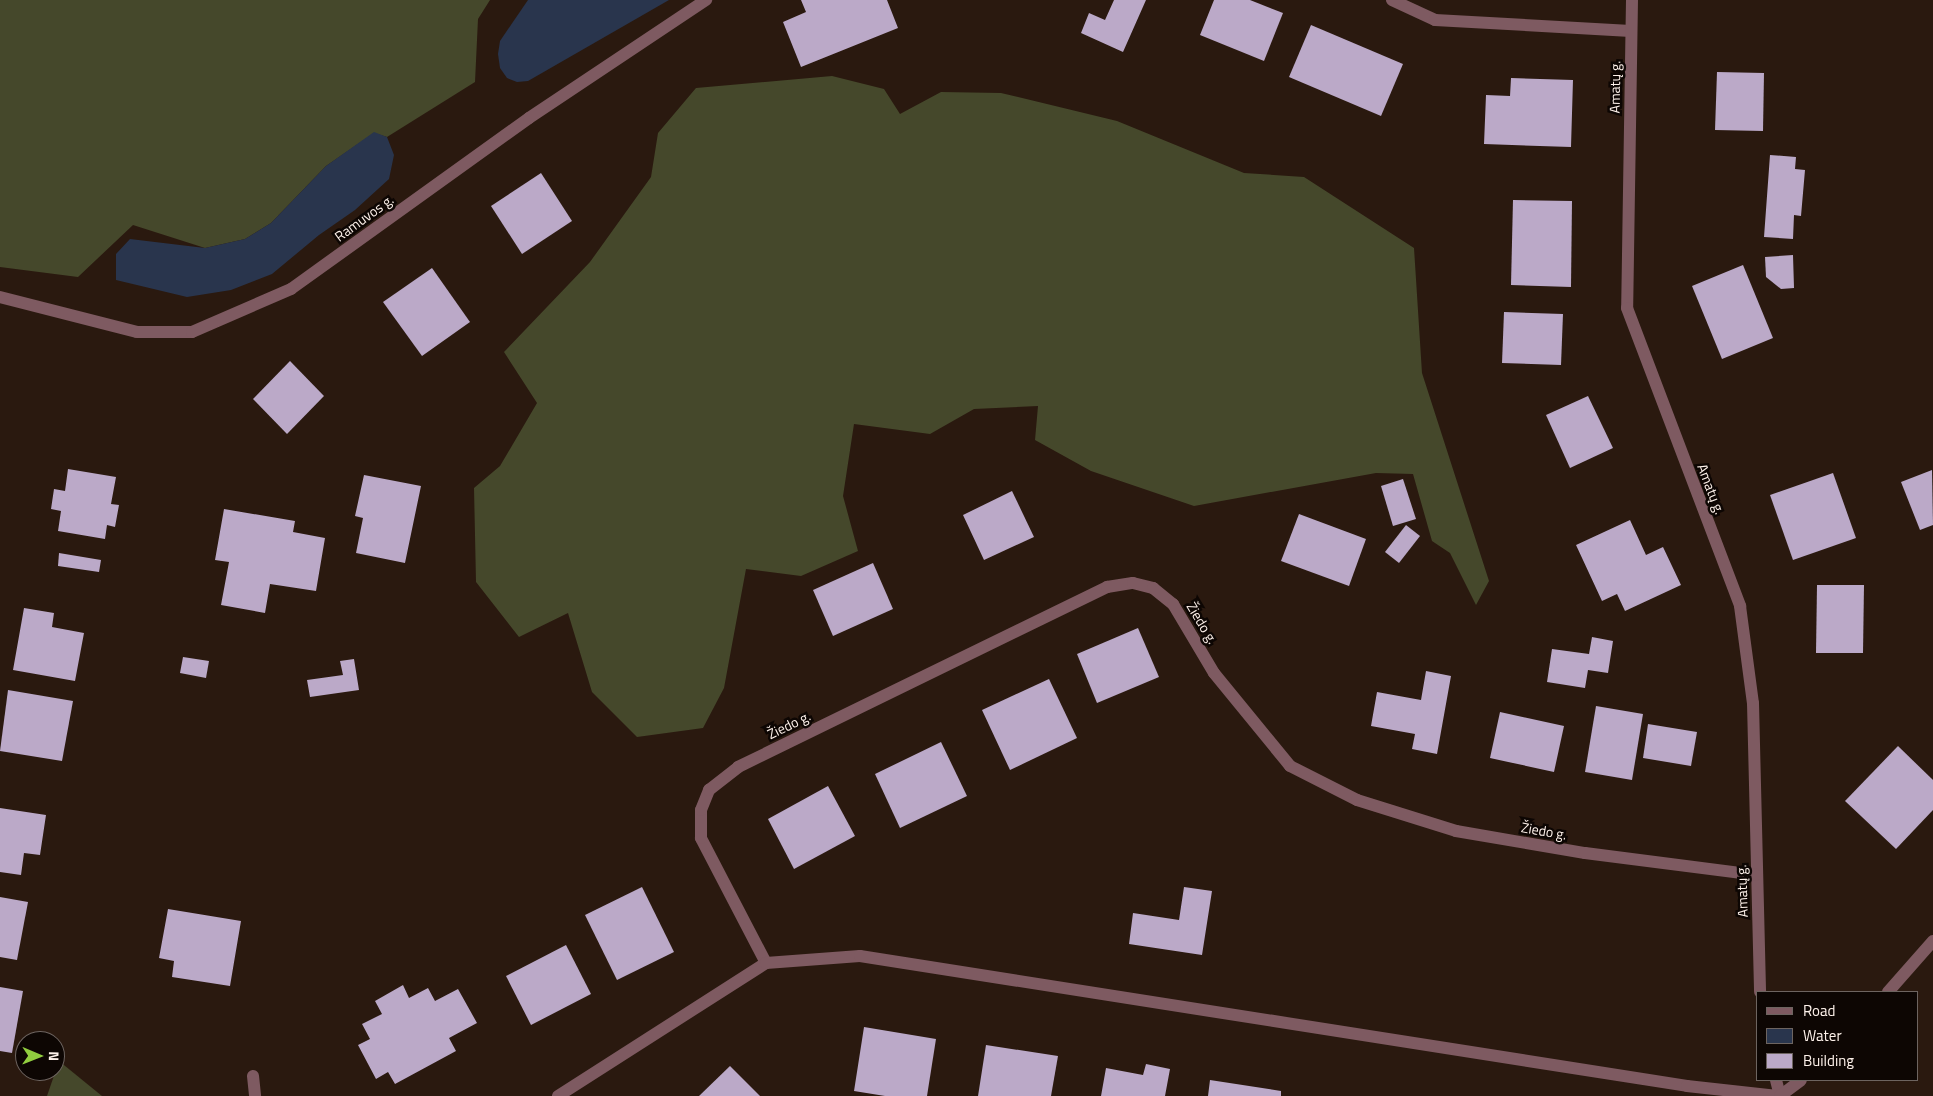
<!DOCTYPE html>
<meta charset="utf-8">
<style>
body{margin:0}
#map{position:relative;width:1933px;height:1096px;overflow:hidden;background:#2a190f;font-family:"Titillium Web",sans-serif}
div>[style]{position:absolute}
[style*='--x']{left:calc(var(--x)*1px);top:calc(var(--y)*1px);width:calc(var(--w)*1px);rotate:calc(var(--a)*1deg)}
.forest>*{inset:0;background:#45482b}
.water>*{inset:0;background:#29354d}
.building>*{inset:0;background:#bba9c8}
.minor>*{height:12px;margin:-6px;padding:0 6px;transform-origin:6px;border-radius:6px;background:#7e5a61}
span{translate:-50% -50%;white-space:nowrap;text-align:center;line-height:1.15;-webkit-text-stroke:5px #0d0603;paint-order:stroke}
.street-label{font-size:14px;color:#fef2eb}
.legend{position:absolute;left:1756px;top:991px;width:162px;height:90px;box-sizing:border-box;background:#0d0603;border:1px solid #6d6460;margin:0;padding:6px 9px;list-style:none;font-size:15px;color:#fef2eb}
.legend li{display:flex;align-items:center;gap:10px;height:25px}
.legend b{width:25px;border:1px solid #6d6460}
.north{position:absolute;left:15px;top:1031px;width:50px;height:50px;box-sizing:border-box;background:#0d0603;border:1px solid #6d6460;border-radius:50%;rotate:91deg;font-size:14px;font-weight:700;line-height:20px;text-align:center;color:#fef2eb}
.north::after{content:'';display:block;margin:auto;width:18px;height:22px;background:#91cd3f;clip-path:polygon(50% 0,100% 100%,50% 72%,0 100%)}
</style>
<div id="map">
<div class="forest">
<div style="clip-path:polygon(0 0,490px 0,478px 19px,475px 82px,387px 137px,374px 133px,326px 166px,271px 223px,245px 239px,205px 248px,133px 225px,78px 277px,0 267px)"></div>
<div style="clip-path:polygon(832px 76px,884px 89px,900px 114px,941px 92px,1001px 93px,1117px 121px,1244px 173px,1304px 177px,1414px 248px,1422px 373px,1489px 581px,1476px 605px,1450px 553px,1432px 541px,1413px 474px,1376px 473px,1194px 506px,1091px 471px,1035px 440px,1038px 406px,974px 409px,930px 434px,854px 424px,843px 496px,858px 551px,801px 576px,746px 569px,724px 688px,703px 728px,637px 737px,592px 692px,568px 613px,519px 637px,476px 582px,474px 488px,500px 466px,537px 403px,504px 352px,590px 262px,651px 177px,658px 133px,696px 88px)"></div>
<div style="clip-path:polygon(59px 1061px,102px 1096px,47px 1096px)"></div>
</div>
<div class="water">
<div style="clip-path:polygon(528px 0,669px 0,528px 81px,517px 82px,507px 78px,500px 68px,498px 54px,500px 41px)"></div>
<div style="clip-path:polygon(374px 132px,387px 137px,394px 155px,389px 179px,355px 210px,319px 235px,272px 274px,231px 290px,187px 297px,116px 280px,116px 254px,130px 239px,205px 248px,245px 239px,271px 223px,326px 166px)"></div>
</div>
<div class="building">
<div style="clip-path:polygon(801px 0,887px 0,898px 28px,801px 67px,783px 22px,806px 12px)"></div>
<div style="clip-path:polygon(1114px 0,1146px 0,1123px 52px,1081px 33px,1089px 13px,1105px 20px)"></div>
<div style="clip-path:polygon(1214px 0,1250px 0,1283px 13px,1264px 61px,1200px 35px)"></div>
<div style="clip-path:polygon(1311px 25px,1403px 64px,1381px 116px,1289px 77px)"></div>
<div style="clip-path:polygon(1717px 72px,1764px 73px,1763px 131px,1715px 130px)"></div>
<div style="clip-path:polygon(1511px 78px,1573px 80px,1571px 147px,1484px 144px,1486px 95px,1510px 96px)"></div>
<div style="clip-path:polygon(1770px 155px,1796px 157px,1795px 169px,1805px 170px,1801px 216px,1794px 215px,1793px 239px,1764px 237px)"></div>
<div style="clip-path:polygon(541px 173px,572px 221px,522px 254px,491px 206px)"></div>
<div style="clip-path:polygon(1513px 200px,1572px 201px,1571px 287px,1511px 285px)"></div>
<div style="clip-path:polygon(1793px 255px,1794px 288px,1781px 289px,1766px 277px,1765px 257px)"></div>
<div style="clip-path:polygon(1743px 265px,1773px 338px,1722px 359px,1692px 286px)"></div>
<div style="clip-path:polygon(432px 268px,470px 322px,422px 356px,383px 302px)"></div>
<div style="clip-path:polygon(1504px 312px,1563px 314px,1561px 365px,1502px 363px)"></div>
<div style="clip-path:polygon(290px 361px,324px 396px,287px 434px,253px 399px)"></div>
<div style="clip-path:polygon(1588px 396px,1613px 448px,1570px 468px,1546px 415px)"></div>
<div style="clip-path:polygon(68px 469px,116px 477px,111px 504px,119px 505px,115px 527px,107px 525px,105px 539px,58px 531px,61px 511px,51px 509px,54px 489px,65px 491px)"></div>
<div style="clip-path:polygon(1932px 470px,1933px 525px,1920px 530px,1901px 482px)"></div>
<div style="clip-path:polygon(1833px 473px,1856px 538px,1793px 560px,1770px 495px)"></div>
<div style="clip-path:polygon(364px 475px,421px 486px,405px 563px,356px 553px,363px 518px,355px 516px)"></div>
<div style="clip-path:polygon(1403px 479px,1416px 519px,1393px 526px,1381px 486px)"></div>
<div style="clip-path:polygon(1012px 491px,1034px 537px,984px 560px,963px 515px)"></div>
<div style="clip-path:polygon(224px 509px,295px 521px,293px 532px,325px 538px,316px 591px,270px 584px,265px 613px,221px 605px,229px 562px,215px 560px)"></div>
<div style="clip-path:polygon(1299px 514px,1366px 539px,1349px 586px,1281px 561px)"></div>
<div style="clip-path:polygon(1630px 520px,1646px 555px,1663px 547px,1681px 585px,1625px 611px,1617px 594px,1602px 601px,1576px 545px)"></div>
<div style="clip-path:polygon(1406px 525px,1420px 536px,1399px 563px,1385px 552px)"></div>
<div style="clip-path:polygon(59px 553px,101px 560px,99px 572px,58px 566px)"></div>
<div style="clip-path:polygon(873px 563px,893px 609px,833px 636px,813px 590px)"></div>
<div style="clip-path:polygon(1817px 585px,1864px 585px,1863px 653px,1816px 653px)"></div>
<div style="clip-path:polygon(24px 608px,54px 613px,52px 627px,84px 633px,75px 681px,13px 670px)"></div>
<div style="clip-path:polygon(1138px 628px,1159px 677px,1097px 703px,1077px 654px)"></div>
<div style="clip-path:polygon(1592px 637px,1613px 641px,1608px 673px,1588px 670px,1585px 688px,1547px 682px,1552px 649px,1589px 654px)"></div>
<div style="clip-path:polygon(183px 657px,209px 661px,206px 678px,180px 673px)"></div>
<div style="clip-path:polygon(354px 659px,359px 690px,310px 697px,307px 680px,343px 675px,340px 661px)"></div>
<div style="clip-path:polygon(1426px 671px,1451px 676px,1437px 754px,1412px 749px,1415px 734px,1371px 726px,1377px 692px,1421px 700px)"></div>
<div style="clip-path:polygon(1049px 679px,1077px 738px,1010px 770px,982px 710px)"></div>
<div style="clip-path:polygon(8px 690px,73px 701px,62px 761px,0 751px)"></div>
<div style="clip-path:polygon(1596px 706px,1643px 714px,1632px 780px,1585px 772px)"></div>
<div style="clip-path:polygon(1500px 712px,1564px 726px,1554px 772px,1490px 758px)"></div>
<div style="clip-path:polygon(1648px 724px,1697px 732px,1691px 766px,1643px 758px)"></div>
<div style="clip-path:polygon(941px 742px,967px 796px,900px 828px,875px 774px)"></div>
<div style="clip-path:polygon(1898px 746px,1933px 780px,1933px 810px,1896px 849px,1845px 801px)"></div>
<div style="clip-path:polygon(828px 786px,855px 836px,794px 869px,768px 819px)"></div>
<div style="clip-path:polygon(0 808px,46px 815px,40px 855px,24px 853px,21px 875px,0 872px)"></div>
<div style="clip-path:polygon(642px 887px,674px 952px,617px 980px,585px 915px)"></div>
<div style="clip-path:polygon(1184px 887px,1212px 891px,1202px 955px,1129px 944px,1133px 913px,1179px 920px)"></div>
<div style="clip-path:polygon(0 897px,28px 902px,17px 960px,0 957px)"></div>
<div style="clip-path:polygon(168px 909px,241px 921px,230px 986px,172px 977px,174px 961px,159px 958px)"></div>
<div style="clip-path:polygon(566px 945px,591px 994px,531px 1025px,506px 976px)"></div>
<div style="clip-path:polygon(403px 985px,409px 998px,428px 988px,435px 1001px,458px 989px,477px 1023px,449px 1038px,456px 1051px,395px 1084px,388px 1072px,376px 1079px,358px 1045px,370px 1039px,362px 1024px,382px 1014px,375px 1001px)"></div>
<div style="clip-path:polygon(0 987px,23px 991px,12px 1053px,0 1051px)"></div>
<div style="clip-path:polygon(864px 1027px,936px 1039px,927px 1096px,885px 1096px,854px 1091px)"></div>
<div style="clip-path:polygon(986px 1045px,1058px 1056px,1051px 1096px,978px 1096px)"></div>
<div style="clip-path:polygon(1146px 1064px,1170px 1069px,1165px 1096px,1101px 1096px,1106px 1068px,1143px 1075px)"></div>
<div style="clip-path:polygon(730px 1066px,760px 1096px,699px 1096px)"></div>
<div style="clip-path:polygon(1210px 1080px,1281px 1091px,1281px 1096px,1208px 1096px)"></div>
</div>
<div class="minor">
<div style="--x:1392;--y:0;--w:47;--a:24.9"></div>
<div style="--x:1435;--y:20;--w:196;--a:3.2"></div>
<div style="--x:1632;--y:0;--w:308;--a:90.9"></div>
<div style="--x:1627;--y:308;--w:319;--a:69.2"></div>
<div style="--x:1740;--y:606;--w:98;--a:82.4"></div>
<div style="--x:1753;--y:703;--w:289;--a:88.6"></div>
<div style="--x:0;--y:297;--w:141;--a:14.3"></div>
<div style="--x:137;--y:332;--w:55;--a:0"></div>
<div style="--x:192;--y:332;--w:108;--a:-23.5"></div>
<div style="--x:291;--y:289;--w:293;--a:-35.7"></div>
<div style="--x:529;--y:118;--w:213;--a:-33.7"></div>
<div style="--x:766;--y:963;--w:141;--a:-117.5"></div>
<div style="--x:701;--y:838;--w:28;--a:-90"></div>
<div style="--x:701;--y:810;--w:22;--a:-68"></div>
<div style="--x:709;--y:790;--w:37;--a:-38"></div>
<div style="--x:738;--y:767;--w:411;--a:-26"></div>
<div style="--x:1107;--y:587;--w:26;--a:-9"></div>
<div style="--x:1133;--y:583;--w:21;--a:14"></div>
<div style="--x:1153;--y:588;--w:26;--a:39"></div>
<div style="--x:1173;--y:604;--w:80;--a:59.3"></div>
<div style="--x:1214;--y:673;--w:120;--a:50.7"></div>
<div style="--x:1290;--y:766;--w:75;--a:26.9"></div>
<div style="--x:1357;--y:800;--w:104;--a:17.4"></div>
<div style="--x:1456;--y:831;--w:131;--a:9.7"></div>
<div style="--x:1585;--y:853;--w:172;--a:7.3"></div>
<div style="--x:1888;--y:992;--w:68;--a:-48.6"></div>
<div style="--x:253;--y:1076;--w:20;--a:84"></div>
<div style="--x:1776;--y:1080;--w:16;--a:76"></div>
<div style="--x:558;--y:1096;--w:247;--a:-32.6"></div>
<div style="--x:766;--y:963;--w:94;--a:-4.3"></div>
<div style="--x:860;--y:956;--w:837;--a:8.93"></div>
<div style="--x:1687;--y:1086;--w:91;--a:6.3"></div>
<div style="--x:1780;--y:1096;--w:26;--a:-37"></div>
</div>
<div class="street-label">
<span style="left:1615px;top:87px;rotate:-89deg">Amatų g.</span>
<span style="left:364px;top:218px;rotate:-36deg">Ramuvos g.</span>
<span style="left:1711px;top:489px;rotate:69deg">Amatų g.</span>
<span style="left:1202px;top:623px;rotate:59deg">Žiedo g.</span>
<span style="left:789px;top:725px;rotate:-26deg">Žiedo g.</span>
<span style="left:1544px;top:831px;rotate:10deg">Žiedo g.</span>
<span style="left:1742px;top:891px;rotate:-92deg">Amatų g.</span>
</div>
<ul class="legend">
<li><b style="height:6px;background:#7e5a61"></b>Road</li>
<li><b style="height:14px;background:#29354d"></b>Water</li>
<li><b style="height:14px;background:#bba9c8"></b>Building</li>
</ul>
<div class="north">N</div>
</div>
